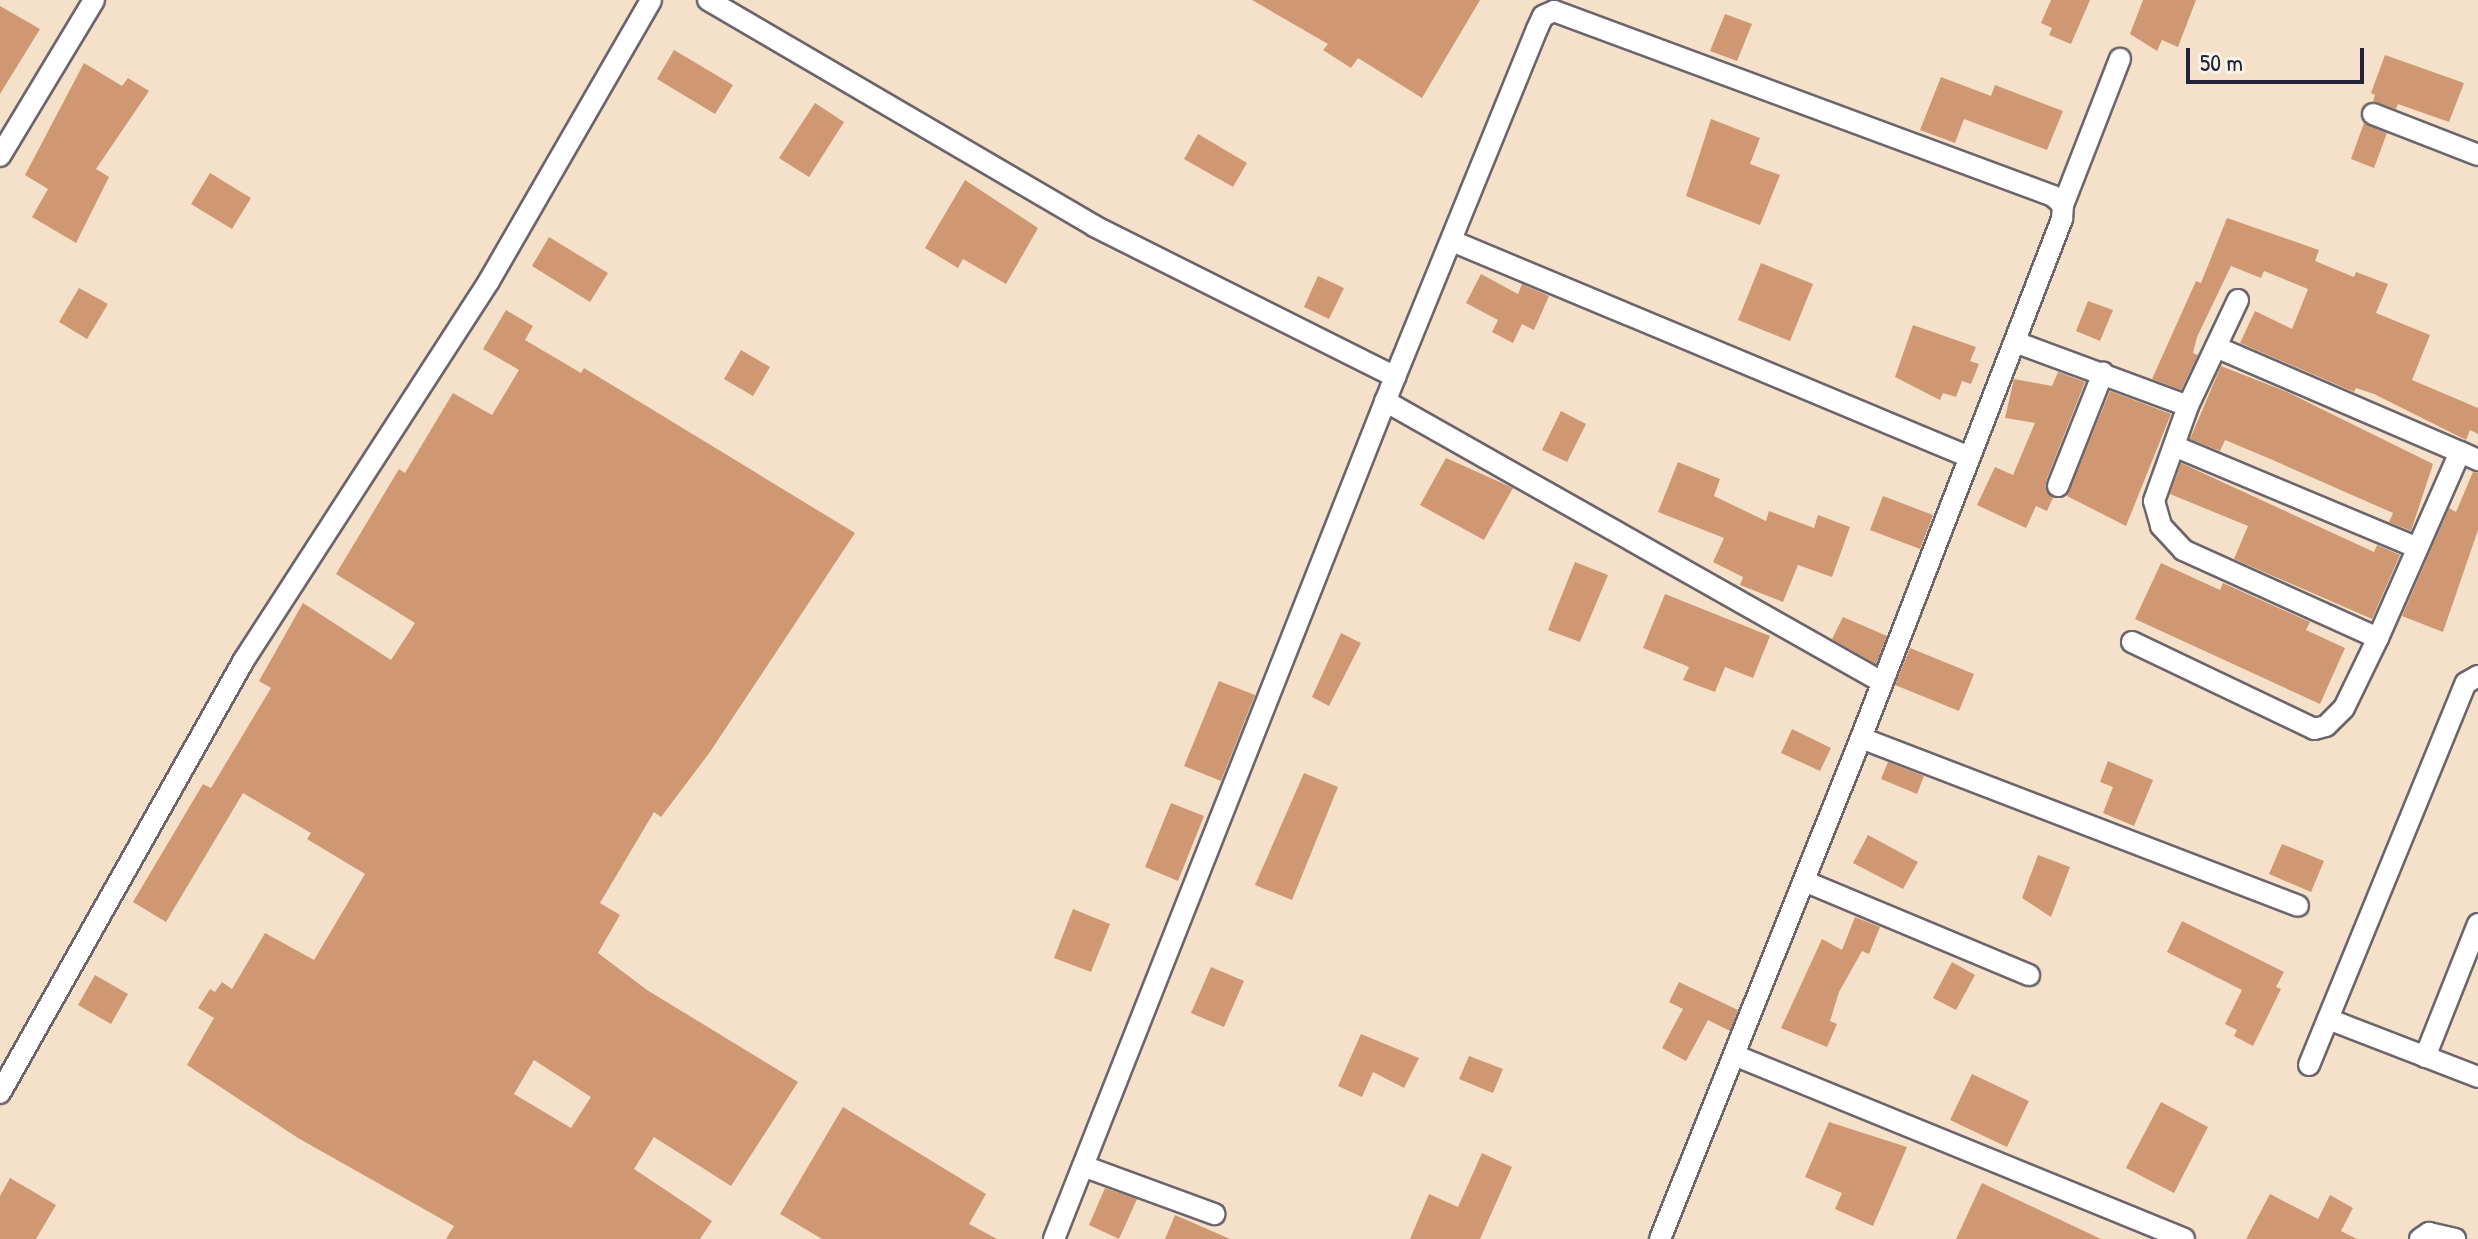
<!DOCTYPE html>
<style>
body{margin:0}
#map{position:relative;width:2478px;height:1239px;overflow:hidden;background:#f5e1c9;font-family:"Patrick Hand",sans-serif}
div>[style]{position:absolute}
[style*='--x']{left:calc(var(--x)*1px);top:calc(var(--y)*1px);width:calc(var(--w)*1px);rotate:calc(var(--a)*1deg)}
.building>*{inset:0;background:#cf9873}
.roads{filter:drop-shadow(2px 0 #6c656d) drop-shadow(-2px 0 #6c656d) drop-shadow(0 2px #6c656d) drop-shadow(0 -2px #6c656d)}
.street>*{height:20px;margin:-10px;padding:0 10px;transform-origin:10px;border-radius:10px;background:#fff}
span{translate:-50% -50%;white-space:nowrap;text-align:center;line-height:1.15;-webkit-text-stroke:6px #f7f3e8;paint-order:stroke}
.scale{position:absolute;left:2186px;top:48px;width:178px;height:36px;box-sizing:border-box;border:4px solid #22223b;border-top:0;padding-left:10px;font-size:24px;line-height:28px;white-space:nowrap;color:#22223b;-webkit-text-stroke:6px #f7f3e8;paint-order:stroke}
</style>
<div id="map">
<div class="building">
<div style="clip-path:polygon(1252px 0,1480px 0,1422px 98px,1358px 58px,1351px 68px,1323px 50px,1328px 44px)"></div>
<div style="clip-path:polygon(2051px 0,2090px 0,2071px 44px,2049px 35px,2052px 28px,2041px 23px)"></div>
<div style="clip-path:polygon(2143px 0,2196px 0,2178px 47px,2162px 40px,2157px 51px,2130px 34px)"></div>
<div style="clip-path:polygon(0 6px,40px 29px,0 94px)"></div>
<div style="clip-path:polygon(1725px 14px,1752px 24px,1737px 61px,1710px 51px)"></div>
<div style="clip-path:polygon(674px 50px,733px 85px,715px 114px,657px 79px)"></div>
<div style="clip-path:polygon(2385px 55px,2464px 83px,2449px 122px,2398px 104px,2396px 109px,2373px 101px,2375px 95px,2371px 93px)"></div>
<div style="clip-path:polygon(84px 63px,122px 86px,128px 78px,149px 91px,96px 169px,109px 177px,76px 243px,32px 217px,48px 189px,25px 175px)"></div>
<div style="clip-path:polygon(1941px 77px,1991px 96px,1995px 85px,2063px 111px,2047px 150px,1964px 119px,1955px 143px,1920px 130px)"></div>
<div style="clip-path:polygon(815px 103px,844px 122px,809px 177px,779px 158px)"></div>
<div style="clip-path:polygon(1711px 119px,1760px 138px,1750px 164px,1780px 175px,1760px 225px,1686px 196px)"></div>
<div style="clip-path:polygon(2364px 123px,2387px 133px,2374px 168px,2351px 159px)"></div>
<div style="clip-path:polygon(1198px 134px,1247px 163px,1233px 187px,1184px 159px)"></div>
<div style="clip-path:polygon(210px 173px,251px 198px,232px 229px,191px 204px)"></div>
<div style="clip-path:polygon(965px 180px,1038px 228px,1006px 284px,963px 259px,958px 268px,925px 248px)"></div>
<div style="clip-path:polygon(2227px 218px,2319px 250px,2315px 261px,2354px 277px,2356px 272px,2388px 284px,2376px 313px,2430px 335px,2412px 380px,2478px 408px,2478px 434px,2470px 430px,2466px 440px,2374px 394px,2356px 388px,2354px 392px,2240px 343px,2255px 311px,2292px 329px,2308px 289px,2264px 271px,2261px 278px,2231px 266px,2197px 337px,2193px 353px,2198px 355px,2181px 390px,2152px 379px,2196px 281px,2201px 283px)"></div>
<div style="clip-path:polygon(549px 237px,608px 273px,590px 302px,532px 266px)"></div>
<div style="clip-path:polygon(1761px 263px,1813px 284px,1790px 341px,1738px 320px)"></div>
<div style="clip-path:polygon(1481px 274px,1518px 294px,1522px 284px,1549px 296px,1534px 330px,1522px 324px,1513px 343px,1492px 332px,1498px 320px,1466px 303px)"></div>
<div style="clip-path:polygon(1318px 276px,1344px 288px,1329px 319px,1304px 307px)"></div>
<div style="clip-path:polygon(79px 288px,108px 304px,87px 339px,59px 322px)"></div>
<div style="clip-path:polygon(2088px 301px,2113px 310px,2100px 341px,2076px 331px)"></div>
<div style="clip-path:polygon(evenodd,506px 310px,533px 326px,525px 340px,581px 373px,584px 368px,855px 533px,710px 752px,661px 817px,654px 812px,600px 903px,620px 915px,598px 953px,647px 990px,798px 1082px,731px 1186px,654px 1137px,634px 1169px,712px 1221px,700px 1239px,446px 1239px,454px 1226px,298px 1138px,187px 1065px,214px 1018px,198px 1008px,210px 989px,215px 992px,222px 982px,232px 989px,265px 933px,314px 960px,365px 874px,307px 839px,311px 833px,243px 793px,166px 922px,133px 902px,203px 784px,211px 788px,271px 688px,259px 681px,303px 603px,391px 660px,415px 623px,336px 574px,399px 469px,405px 473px,453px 393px,492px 415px,519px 370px,483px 349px,506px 310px,534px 1060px,591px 1097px,571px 1128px,514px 1094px,534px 1060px)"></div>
<div style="clip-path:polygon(1913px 325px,1976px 347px,1970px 361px,1979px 364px,1971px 384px,1962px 381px,1956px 397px,1943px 393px,1940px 400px,1895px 377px)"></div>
<div style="clip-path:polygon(741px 350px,770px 367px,753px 396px,724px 379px)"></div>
<div style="clip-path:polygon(2221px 366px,2287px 392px,2433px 464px,2411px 531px,2389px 522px,2393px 513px,2268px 458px,2225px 440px,2220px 451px,2190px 439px)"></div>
<div style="clip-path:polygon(2058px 372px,2085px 382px,2046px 481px,2053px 498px,2047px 511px,2036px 506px,2026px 528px,1977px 505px,1995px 467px,2013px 475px,2035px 423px,2005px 418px,2014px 379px,2052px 386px)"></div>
<div style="clip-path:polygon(2110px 391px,2171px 414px,2126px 526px,2067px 496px)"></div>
<div style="clip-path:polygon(1561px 411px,1586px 424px,1567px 462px,1542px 450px)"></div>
<div style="clip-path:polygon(1446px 458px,1513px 488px,1484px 540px,1420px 505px)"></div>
<div style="clip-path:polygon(1678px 462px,1720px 479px,1714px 496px,1766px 521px,1769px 511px,1814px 528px,1818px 515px,1850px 527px,1832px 577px,1798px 565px,1783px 602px,1740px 585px,1743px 577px,1713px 562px,1724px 538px,1658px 512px)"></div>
<div style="clip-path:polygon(2181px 463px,2374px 552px,2377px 545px,2400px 555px,2372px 619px,2234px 559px,2248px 526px,2170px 494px)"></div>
<div style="clip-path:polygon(2473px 472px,2478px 473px,2478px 530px,2443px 632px,2402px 616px,2449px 508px,2456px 512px)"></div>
<div style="clip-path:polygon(1883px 496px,1933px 515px,1920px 549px,1870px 530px)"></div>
<div style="clip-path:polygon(1575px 562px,1608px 575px,1580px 642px,1548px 630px)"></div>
<div style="clip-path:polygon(2161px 563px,2220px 590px,2223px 583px,2310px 622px,2306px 630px,2345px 648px,2320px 704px,2135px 619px)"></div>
<div style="clip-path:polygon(1665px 594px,1770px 636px,1753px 678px,1725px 667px,1715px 692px,1683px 680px,1689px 667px,1643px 648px)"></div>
<div style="clip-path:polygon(1843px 617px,1887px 636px,1876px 664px,1832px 639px)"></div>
<div style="clip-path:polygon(1341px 633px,1361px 643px,1329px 706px,1312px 697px)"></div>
<div style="clip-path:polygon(1910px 648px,1974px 674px,1959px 711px,1895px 685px)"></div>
<div style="clip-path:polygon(1219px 681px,1255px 695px,1221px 781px,1184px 766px)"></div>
<div style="clip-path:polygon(1792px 729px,1831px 748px,1820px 771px,1781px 753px)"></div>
<div style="clip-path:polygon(2108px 761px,2153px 780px,2134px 826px,2103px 813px,2113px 787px,2100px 782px)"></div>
<div style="clip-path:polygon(1888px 762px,1924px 776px,1917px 794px,1881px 779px)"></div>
<div style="clip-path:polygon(1304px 773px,1338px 787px,1292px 900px,1255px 885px)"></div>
<div style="clip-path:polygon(1171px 803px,1204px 816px,1178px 881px,1145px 867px)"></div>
<div style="clip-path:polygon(1868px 835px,1918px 862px,1903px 889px,1853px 863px)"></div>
<div style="clip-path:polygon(2282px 844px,2324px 861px,2311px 892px,2269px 874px)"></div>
<div style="clip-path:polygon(2038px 855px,2070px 867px,2051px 917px,2022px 898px)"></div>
<div style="clip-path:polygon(1073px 909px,1110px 924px,1091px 972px,1054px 958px)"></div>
<div style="clip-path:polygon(1855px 917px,1880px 927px,1869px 954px,1862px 951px,1839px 992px,1830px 1021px,1837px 1024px,1827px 1047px,1781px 1028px,1822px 939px,1842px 950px)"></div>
<div style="clip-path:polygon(2182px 921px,2284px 972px,2276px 987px,2281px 989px,2253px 1046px,2234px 1036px,2237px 1030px,2225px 1024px,2242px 990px,2167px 952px)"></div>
<div style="clip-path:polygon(1952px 962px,1975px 975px,1956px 1010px,1933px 998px)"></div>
<div style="clip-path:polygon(1211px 967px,1244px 981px,1224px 1027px,1191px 1013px)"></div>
<div style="clip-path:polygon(95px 975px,128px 994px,111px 1024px,78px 1005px)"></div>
<div style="clip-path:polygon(1679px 982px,1738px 1010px,1730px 1031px,1708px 1020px,1686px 1061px,1662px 1048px,1683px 1009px,1669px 1002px)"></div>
<div style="clip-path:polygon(1361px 1034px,1419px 1058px,1404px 1088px,1373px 1072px,1362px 1097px,1338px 1086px)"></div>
<div style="clip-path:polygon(1469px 1056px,1503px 1069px,1493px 1093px,1459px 1079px)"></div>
<div style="clip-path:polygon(1972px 1074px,2029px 1101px,2007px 1147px,1950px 1120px)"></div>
<div style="clip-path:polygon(2161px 1102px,2208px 1127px,2174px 1193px,2126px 1168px)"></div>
<div style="clip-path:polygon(843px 1107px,986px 1194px,969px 1224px,997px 1239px,822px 1239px,780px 1214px)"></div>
<div style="clip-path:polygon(1829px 1122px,1907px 1147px,1873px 1226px,1835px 1209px,1842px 1193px,1805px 1177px)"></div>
<div style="clip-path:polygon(1482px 1153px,1512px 1167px,1480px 1239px,1410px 1239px,1429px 1194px,1458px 1207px)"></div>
<div style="clip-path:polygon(10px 1178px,56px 1205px,36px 1239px,0 1239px,0 1196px)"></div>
<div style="clip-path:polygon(1982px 1183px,2101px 1239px,1956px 1239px)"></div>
<div style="clip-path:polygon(1105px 1188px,1137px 1199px,1119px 1239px,1089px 1225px)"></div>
<div style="clip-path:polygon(2270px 1194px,2318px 1219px,2330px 1195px,2353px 1208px,2341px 1231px,2357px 1239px,2246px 1239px)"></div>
<div style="clip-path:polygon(1175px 1215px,1230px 1239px,1165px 1239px)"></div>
</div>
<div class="roads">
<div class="street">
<div style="--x:708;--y:0;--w:447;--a:30.3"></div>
<div style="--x:1094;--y:226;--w:337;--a:26.6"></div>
<div style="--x:2373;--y:114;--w:113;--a:21.3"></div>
<div style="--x:0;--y:156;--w:182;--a:-58.9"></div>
<div style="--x:2063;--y:205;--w:157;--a:-68.7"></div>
<div style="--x:1452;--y:241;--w:560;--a:22.67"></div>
<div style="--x:2238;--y:300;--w:117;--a:115.3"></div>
<div style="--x:2188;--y:406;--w:101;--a:109.7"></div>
<div style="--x:2154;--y:501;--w:26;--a:74"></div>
<div style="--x:2161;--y:526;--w:33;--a:47"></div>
<div style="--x:2183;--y:550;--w:214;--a:24.3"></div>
<div style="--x:2378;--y:638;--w:203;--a:-66.2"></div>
<div style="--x:2460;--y:452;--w:20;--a:24"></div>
<div style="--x:2015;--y:342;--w:184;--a:20.3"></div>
<div style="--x:2216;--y:347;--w:266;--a:23.3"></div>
<div style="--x:1385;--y:401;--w:569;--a:29.49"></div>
<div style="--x:2174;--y:446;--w:264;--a:22.7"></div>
<div style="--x:2058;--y:486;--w:122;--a:-68.3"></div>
<div style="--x:2132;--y:642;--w:202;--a:25.5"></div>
<div style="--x:2314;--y:729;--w:12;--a:-14"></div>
<div style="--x:2326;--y:726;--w:25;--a:-45"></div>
<div style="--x:2344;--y:708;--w:78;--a:-64.1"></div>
<div style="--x:1861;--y:738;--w:468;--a:21"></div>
<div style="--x:1804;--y:881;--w:244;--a:22.7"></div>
<div style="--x:2328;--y:1019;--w:161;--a:21.1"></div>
<div style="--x:1734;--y:1055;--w:486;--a:22.2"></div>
<div style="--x:2425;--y:1057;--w:143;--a:-68.3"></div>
<div style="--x:2309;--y:1065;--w:413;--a:-67.7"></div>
<div style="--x:2466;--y:683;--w:14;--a:-30"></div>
<div style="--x:0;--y:1093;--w:497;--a:-60.6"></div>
<div style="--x:244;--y:660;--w:451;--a:-57.1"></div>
<div style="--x:489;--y:281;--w:324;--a:-60"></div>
<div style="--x:1083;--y:1166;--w:140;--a:20.1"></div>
<div style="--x:1054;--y:1239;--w:927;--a:-68.42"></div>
<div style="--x:1395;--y:377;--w:376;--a:-67.8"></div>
<div style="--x:1537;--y:29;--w:14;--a:-65"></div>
<div style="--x:1543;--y:16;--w:12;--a:-24"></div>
<div style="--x:1554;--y:11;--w:532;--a:20.34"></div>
<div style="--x:2053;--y:196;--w:13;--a:42"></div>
<div style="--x:2063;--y:205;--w:14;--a:94"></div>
<div style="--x:2062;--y:219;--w:557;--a:111.17"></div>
<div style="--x:1861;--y:738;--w:540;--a:111.86"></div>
<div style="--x:2420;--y:1239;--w:11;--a:-34"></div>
<div style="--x:2429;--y:1233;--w:27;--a:13"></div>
</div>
</div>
<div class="scale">50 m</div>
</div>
